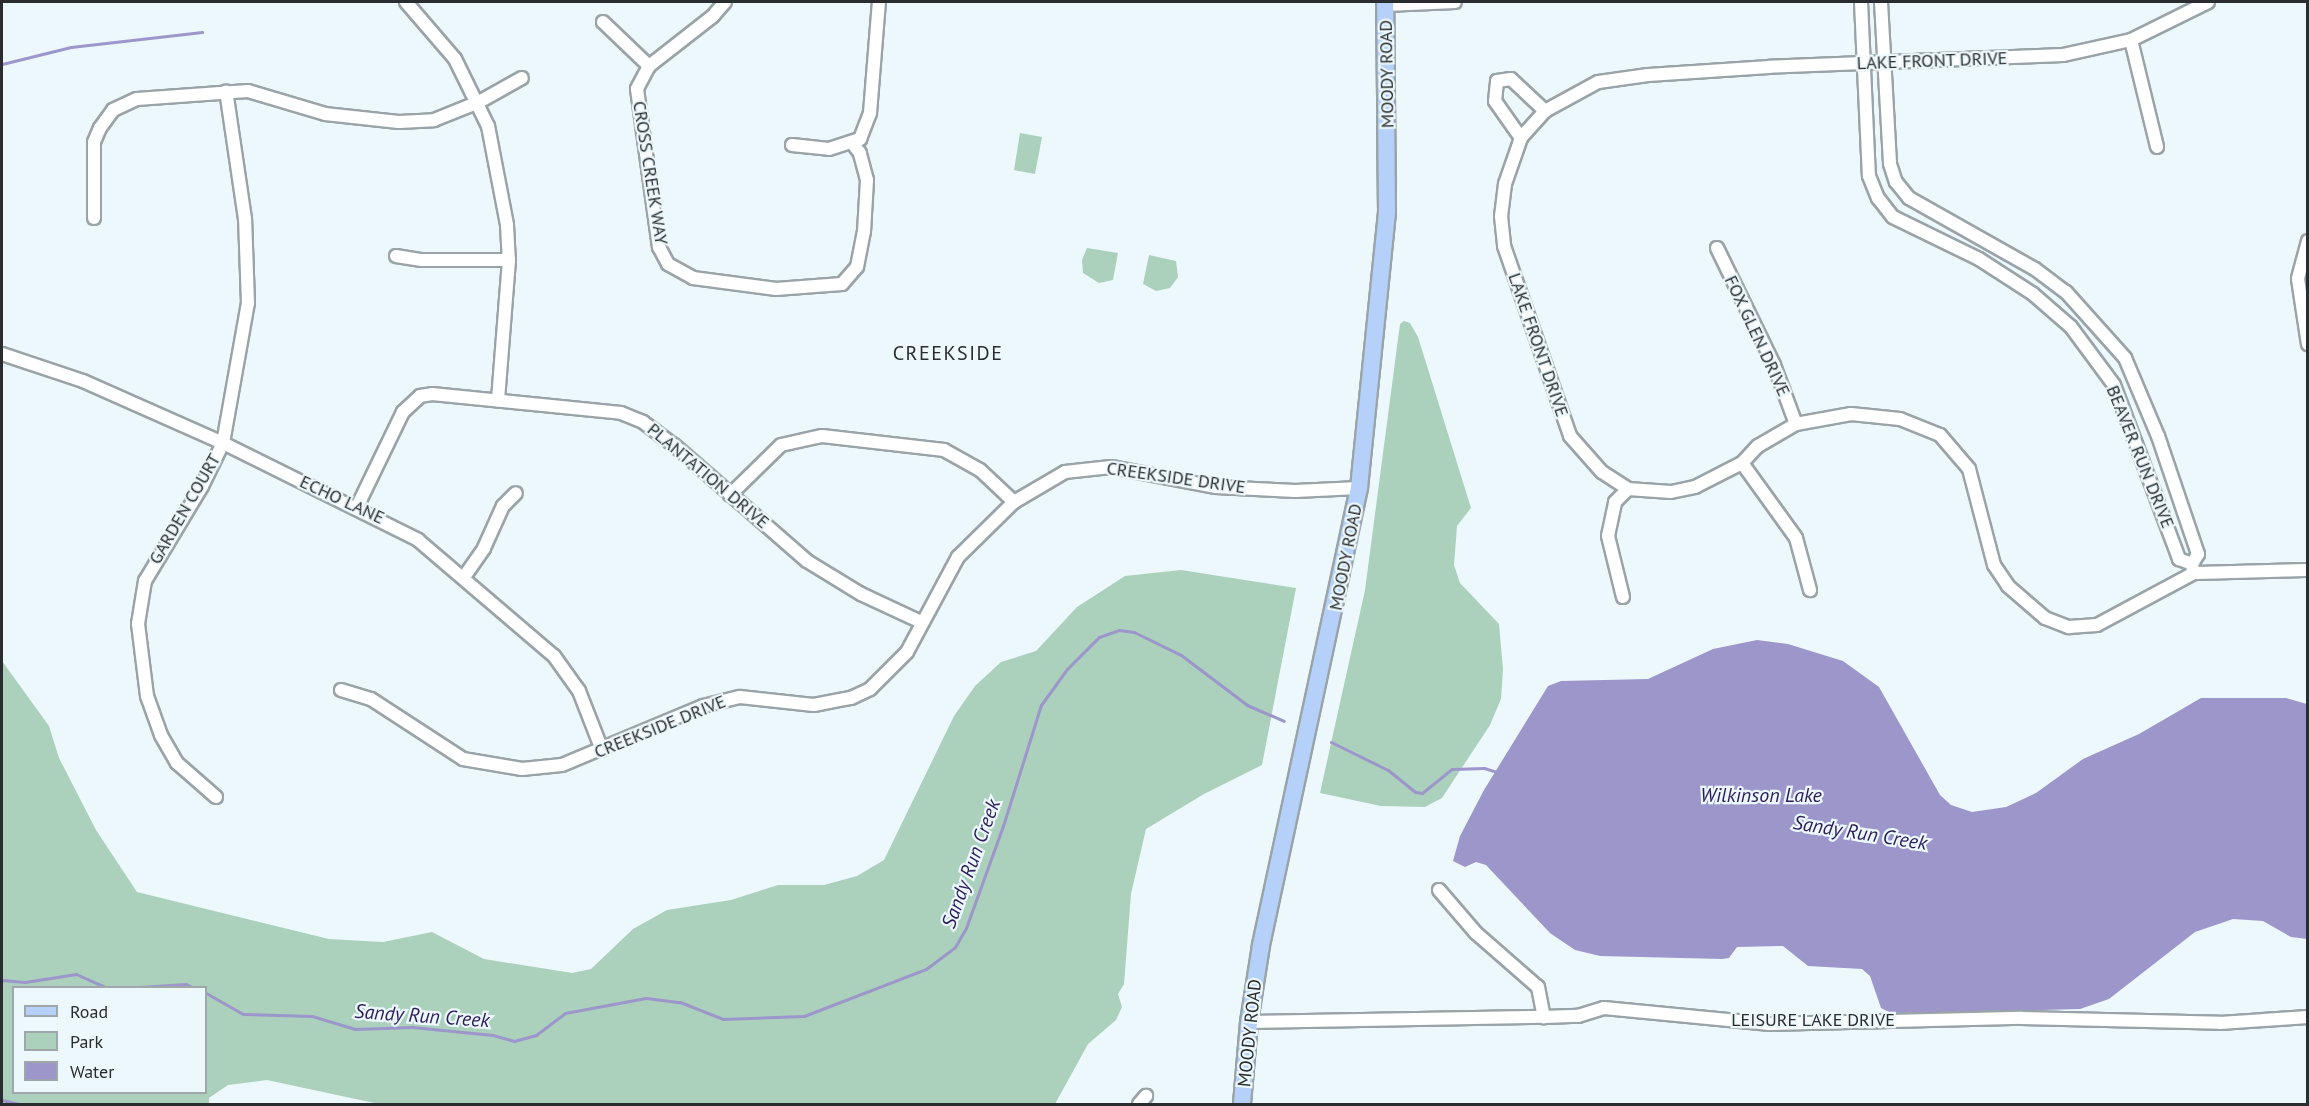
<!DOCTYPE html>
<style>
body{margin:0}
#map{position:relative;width:2309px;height:1106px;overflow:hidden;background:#edf8fc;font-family:"PT Sans",sans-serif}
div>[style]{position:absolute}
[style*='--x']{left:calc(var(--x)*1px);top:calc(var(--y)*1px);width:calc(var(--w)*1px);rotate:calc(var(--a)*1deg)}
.green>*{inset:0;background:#abd0bc}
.water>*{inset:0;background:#9c96cb}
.stream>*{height:3px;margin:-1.5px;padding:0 1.5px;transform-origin:1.5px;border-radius:1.5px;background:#9c96cb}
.roads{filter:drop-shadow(2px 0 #9aa4a8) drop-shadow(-2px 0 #9aa4a8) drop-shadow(0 2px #9aa4a8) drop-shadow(0 -2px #9aa4a8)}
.minor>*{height:12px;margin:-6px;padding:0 6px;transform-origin:6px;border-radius:6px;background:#fff}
.major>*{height:16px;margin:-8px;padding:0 8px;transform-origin:8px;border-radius:8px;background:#b5d0f9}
span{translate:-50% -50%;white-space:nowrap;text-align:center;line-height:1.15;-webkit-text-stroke:4.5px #edf8fc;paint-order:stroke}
.street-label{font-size:18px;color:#292d2f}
.neighbourhood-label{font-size:20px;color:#292d2f;letter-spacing:1.5px}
.water-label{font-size:20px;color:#2c1c5b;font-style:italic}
.frame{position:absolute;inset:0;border:3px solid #292d2f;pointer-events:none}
.legend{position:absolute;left:12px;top:986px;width:195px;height:108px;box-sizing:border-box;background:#edf8fc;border:2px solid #9fa7aa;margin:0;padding:8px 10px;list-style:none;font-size:18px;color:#292d2f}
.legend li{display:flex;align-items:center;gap:12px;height:30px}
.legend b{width:30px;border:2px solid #9fa7aa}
</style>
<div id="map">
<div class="green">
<div style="clip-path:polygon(1020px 133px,1042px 137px,1035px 174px,1014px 170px)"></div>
<div style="clip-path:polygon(1087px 248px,1118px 253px,1113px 280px,1099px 283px,1083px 273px,1082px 260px)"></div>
<div style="clip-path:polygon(1149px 255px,1176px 261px,1178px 277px,1170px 288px,1156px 291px,1143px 284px)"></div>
<div style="clip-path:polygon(1404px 321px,1410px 323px,1418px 337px,1471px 508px,1457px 526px,1454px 565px,1460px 583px,1499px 624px,1503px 669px,1501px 699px,1490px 725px,1442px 798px,1425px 807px,1381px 806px,1320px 793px,1365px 590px,1400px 324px)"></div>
<div style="clip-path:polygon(evenodd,1181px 570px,1296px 588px,1262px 765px,1204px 794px,1146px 829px,1131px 894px,1124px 984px,1118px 994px,1122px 1007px,1116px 1020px,1088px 1044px,1055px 1104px,379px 1104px,267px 1080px,228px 1085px,209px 1098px,209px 1104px,2px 1104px,2px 661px,49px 726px,59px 758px,96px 830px,137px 892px,329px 939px,383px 942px,432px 932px,484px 959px,572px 973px,591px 969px,633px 929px,667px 910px,731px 900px,778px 885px,824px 885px,857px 876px,884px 860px,954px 716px,975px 686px,1001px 662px,1036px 651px,1077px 607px,1125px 576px,1181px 570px,14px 988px,206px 988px,206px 1092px,14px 1092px,14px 988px)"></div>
</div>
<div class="water">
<div style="clip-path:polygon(1757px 640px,1788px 644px,1843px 661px,1879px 687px,1940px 795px,1951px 805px,1972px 812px,2006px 807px,2036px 793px,2083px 759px,2139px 734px,2201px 698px,2286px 698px,2307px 704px,2307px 939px,2291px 937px,2263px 921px,2233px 919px,2195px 932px,2109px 999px,2080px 1009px,1893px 1014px,1881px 1008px,1870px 976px,1862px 969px,1808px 966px,1783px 946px,1737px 947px,1729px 958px,1722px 959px,1600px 956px,1575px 950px,1550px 933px,1486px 865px,1476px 862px,1465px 867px,1453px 861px,1460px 836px,1484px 790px,1548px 686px,1561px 681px,1648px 679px,1713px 649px)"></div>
</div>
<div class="stream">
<div style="--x:2;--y:64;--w:71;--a:-13.8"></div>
<div style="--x:71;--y:47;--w:132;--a:-6.5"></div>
<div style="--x:1331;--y:742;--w:64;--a:26.2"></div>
<div style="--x:1388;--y:770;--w:35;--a:39"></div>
<div style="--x:1415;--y:792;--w:7;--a:8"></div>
<div style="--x:1422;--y:793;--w:38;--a:-39"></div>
<div style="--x:1452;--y:769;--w:32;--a:-2"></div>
<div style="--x:1484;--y:768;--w:14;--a:17"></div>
<div style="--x:2;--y:980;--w:23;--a:5"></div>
<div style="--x:25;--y:982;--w:52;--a:-8.9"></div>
<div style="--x:76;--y:974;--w:34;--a:24"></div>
<div style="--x:124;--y:988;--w:62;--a:-3.7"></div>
<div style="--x:186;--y:984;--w:9;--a:27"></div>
<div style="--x:206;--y:993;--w:43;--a:29.6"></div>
<div style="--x:243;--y:1014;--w:69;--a:1.7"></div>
<div style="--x:312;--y:1016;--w:45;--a:16.8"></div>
<div style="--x:355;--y:1029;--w:57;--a:-2"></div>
<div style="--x:412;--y:1027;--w:81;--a:5.6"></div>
<div style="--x:493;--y:1035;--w:22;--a:16"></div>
<div style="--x:514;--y:1041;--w:23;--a:-15"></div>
<div style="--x:536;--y:1035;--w:36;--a:-37"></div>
<div style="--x:565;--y:1013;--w:82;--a:-10.5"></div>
<div style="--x:646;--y:998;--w:34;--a:7"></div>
<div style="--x:680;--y:1002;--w:46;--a:21.6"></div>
<div style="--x:723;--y:1019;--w:81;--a:-2.1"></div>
<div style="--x:804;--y:1016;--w:131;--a:-21.1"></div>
<div style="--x:926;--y:969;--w:36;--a:-37"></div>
<div style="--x:955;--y:947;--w:22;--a:-60"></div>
<div style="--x:966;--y:928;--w:109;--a:-70.1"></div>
<div style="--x:1003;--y:826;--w:127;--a:-72.6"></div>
<div style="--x:1041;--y:705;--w:44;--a:-54.2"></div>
<div style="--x:1067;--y:669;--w:45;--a:-45"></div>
<div style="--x:1099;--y:637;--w:21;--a:-19"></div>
<div style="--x:1119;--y:630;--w:15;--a:8"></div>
<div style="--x:1134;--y:632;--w:52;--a:26.1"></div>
<div style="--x:1181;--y:655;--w:83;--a:37.1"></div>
<div style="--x:1247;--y:705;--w:40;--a:23.4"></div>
<div style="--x:2;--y:1100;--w:18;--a:13"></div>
</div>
<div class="roads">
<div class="minor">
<div style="--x:406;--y:2;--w:75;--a:49.3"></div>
<div style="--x:455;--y:59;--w:75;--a:63.8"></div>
<div style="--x:488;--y:126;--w:101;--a:79.1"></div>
<div style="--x:507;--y:225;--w:35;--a:87"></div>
<div style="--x:509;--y:260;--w:141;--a:94.5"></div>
<div style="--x:725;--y:2;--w:18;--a:131"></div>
<div style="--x:713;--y:16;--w:81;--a:142"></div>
<div style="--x:649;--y:66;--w:26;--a:118"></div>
<div style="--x:637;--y:89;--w:160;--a:82.1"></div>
<div style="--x:659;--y:247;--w:19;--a:62"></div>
<div style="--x:668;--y:264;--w:29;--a:29"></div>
<div style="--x:693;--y:278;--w:84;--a:7.5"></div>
<div style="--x:776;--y:289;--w:66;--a:-4.3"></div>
<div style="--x:842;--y:284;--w:23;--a:-49"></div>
<div style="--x:857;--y:267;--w:36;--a:-79"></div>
<div style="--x:864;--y:232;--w:52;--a:-86.7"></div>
<div style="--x:867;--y:180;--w:28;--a:-105"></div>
<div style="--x:860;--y:153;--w:11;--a:-128"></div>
<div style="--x:1861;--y:2;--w:174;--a:87.4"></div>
<div style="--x:1869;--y:176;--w:24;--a:68"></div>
<div style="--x:1878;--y:198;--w:24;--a:52"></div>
<div style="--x:1893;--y:217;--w:96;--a:26"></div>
<div style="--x:1979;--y:259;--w:64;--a:32.9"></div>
<div style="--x:2033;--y:294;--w:50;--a:41"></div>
<div style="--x:2071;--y:327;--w:72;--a:53.4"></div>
<div style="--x:2114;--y:385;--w:186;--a:69.5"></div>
<div style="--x:2179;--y:559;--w:14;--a:21"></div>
<div style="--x:1881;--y:2;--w:162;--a:86.8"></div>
<div style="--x:1890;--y:164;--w:19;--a:72"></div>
<div style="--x:1896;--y:182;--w:21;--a:51"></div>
<div style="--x:1909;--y:198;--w:145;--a:29.4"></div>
<div style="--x:2035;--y:269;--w:39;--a:37"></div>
<div style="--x:2066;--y:292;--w:89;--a:48.2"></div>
<div style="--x:2125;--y:358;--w:85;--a:67.1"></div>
<div style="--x:2158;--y:436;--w:125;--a:71.3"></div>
<div style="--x:2198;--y:554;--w:12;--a:121"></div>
<div style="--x:2192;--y:564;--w:7;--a:82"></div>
<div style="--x:2208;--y:2;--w:86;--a:153.7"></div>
<div style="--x:2131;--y:40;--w:70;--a:167.6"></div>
<div style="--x:2063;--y:55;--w:294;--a:177.7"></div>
<div style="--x:1769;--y:67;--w:121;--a:176.2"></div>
<div style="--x:1648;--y:75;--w:50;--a:172"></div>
<div style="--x:1598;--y:82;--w:60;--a:151.3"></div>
<div style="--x:1545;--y:111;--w:36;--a:132"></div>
<div style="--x:1521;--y:138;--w:49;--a:109.2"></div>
<div style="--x:1505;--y:184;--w:32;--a:97"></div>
<div style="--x:1501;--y:216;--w:30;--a:84"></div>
<div style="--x:1504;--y:246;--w:201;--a:70.8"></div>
<div style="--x:1570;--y:436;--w:48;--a:48.4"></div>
<div style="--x:1602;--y:472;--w:31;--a:33"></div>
<div style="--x:1628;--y:489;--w:43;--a:4"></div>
<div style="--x:1671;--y:492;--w:25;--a:-12"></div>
<div style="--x:1695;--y:487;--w:53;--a:-27.1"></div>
<div style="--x:1742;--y:463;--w:23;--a:-47"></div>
<div style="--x:1758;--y:446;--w:44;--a:-30.1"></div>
<div style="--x:1796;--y:424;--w:56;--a:-10.3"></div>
<div style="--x:1851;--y:414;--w:49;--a:5.8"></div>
<div style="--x:1900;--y:419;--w:43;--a:21.8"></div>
<div style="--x:1940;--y:435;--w:45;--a:49.5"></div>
<div style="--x:1969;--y:469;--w:99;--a:75.4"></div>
<div style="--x:1994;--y:565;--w:25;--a:56"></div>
<div style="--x:2008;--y:586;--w:49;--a:40.9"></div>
<div style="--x:2045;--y:618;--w:26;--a:21"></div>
<div style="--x:2069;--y:627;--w:28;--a:-4"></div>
<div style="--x:2097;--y:625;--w:110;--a:-28.2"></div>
<div style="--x:2194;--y:573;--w:114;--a:-1.5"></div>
<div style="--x:1386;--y:5;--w:69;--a:-2.5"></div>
<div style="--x:603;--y:22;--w:64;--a:43.7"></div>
<div style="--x:2131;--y:40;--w:110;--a:76.3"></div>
<div style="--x:1521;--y:138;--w:45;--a:-125.1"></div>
<div style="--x:1495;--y:101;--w:20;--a:-84"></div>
<div style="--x:1497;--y:81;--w:14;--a:-8"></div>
<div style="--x:1511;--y:79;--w:47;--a:43.3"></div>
<div style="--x:792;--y:145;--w:37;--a:6"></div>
<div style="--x:829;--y:149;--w:33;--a:-18"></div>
<div style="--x:860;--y:139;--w:28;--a:-69"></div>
<div style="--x:870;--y:113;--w:111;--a:-85.4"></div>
<div style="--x:94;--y:218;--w:76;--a:-90"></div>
<div style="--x:94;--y:142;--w:15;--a:-67"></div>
<div style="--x:100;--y:128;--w:22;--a:-54"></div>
<div style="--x:113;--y:110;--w:26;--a:-25"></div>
<div style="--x:137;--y:99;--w:111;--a:-4.1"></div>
<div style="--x:248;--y:91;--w:80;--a:16.6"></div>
<div style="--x:325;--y:114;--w:74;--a:6.2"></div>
<div style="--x:399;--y:122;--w:35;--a:-3"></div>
<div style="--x:434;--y:120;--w:48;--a:-21.8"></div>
<div style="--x:479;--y:102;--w:49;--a:-29.2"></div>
<div style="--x:2308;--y:241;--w:39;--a:105"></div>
<div style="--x:2298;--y:279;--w:66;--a:81.3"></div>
<div style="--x:1717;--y:248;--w:130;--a:64"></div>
<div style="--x:1774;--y:365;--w:63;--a:69.6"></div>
<div style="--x:396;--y:256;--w:26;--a:9"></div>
<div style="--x:422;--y:260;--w:87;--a:0"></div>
<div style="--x:2;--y:354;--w:85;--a:18.4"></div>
<div style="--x:83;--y:381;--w:153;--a:23.9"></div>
<div style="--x:223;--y:443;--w:218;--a:26.4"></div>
<div style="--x:418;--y:540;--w:179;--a:40.5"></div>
<div style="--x:554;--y:656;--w:43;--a:54.5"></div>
<div style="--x:579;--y:691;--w:63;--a:68.7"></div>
<div style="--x:1742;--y:463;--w:92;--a:54.2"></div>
<div style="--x:1796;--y:538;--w:54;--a:74.9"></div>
<div style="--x:730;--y:495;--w:71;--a:-44.4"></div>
<div style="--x:781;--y:445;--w:42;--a:-12.4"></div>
<div style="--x:822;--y:436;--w:123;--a:6.5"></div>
<div style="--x:944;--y:450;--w:41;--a:29.1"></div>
<div style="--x:980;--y:470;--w:47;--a:43.3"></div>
<div style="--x:357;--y:507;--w:106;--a:-64.2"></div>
<div style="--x:403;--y:412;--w:23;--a:-43"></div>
<div style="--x:420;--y:396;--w:12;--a:-9"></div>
<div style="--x:432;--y:394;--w:190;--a:5.7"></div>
<div style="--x:621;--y:413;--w:24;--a:22"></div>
<div style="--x:643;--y:422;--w:39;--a:37"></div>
<div style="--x:674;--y:445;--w:176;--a:41.1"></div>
<div style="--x:807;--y:561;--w:63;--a:31.4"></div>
<div style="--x:861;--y:594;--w:66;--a:25"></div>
<div style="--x:464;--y:577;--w:35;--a:-55"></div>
<div style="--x:484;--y:548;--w:46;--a:-65.7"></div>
<div style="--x:503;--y:506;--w:18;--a:-45"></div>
<div style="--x:1623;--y:597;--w:63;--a:-103.8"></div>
<div style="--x:1608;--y:536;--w:35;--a:-78"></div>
<div style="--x:1615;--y:502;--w:18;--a:-45"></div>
<div style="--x:341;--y:690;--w:31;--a:17"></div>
<div style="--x:371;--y:699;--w:110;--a:33.1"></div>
<div style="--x:463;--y:759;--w:60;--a:9.6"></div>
<div style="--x:522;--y:769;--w:40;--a:-5.7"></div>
<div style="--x:562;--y:765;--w:153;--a:-22.7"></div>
<div style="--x:703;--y:706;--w:38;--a:-14"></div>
<div style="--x:740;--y:697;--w:74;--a:6.2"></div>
<div style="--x:814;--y:705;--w:38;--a:-11"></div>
<div style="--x:851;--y:698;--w:21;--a:-25"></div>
<div style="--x:870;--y:689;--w:52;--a:-45"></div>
<div style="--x:907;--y:652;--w:108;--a:-61.8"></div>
<div style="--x:958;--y:557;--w:78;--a:-44.5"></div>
<div style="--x:1014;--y:502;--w:59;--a:-30.5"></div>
<div style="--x:1065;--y:472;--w:46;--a:-6.2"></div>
<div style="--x:1111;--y:467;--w:107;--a:10.8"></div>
<div style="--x:1216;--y:487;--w:79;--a:2.9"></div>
<div style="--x:1295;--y:491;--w:64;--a:-2.7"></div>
<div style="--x:216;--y:797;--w:52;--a:-138.9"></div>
<div style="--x:177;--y:763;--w:32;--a:-120"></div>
<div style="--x:161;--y:735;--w:41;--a:-109.7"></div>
<div style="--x:147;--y:696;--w:73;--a:-97.1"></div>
<div style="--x:138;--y:624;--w:44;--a:-80.8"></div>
<div style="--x:145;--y:581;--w:111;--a:-59"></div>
<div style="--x:202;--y:486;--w:48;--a:-64"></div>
<div style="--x:223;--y:443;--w:142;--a:-79.9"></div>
<div style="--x:248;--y:303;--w:84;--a:-92"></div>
<div style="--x:245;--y:219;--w:129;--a:-98.4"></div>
<div style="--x:1439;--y:890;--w:57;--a:49.3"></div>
<div style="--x:1476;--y:933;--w:82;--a:41.1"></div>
<div style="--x:1538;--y:987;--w:31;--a:79"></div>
<div style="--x:1249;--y:1022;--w:295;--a:-1"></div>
<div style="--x:1544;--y:1017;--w:34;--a:-2"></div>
<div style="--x:1578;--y:1016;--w:27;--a:-17"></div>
<div style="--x:1604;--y:1008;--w:166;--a:5.5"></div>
<div style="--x:1769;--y:1024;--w:253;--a:-1.4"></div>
<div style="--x:2022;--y:1018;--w:198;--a:1.4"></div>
<div style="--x:2220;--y:1023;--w:88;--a:-3.9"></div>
<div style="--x:1139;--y:1104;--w:11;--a:-49"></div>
</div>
<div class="major">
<div style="--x:1242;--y:1104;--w:82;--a:-85.1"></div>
<div style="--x:1249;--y:1022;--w:78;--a:-81.1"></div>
<div style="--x:1261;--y:945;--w:467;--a:-77.9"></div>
<div style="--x:1359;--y:488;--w:277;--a:-84.2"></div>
<div style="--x:1387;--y:212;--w:210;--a:-90.5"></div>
</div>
</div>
<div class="street-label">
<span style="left:1932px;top:61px;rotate:-2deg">LAKE FRONT DRIVE</span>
<span style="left:1387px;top:74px;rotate:-91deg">MOODY ROAD</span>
<span style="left:650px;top:173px;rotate:81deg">CROSS CREEK WAY</span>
<span style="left:1757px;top:336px;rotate:65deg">FOX GLEN DRIVE</span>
<span style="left:1538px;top:345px;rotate:71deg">LAKE FRONT DRIVE</span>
<span style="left:2140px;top:457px;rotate:68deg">BEAVER RUN DRIVE</span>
<span style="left:708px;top:476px;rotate:40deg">PLANTATION DRIVE</span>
<span style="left:1176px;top:478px;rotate:8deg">CREEKSIDE DRIVE</span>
<span style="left:342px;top:500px;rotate:25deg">ECHO LANE</span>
<span style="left:185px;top:509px;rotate:-60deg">GARDEN COURT</span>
<span style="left:1346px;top:557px;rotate:-79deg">MOODY ROAD</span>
<span style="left:660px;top:727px;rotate:-22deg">CREEKSIDE DRIVE</span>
<span style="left:1813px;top:1020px">LEISURE LAKE DRIVE</span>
<span style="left:1250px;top:1033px;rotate:-84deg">MOODY ROAD</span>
</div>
<div class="neighbourhood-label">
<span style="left:948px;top:353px">CREEKSIDE</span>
</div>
<div class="water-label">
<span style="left:1761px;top:795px">Wilkinson Lake</span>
<span style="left:1860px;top:833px;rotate:9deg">Sandy Run Creek</span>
<span style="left:971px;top:864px;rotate:-70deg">Sandy Run Creek</span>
<span style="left:422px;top:1016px;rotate:4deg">Sandy Run Creek</span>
</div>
<div class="frame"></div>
<ul class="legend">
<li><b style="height:8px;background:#b5d0f9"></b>Road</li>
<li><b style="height:16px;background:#abd0bc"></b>Park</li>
<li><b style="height:16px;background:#9c96cb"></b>Water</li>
</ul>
</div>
